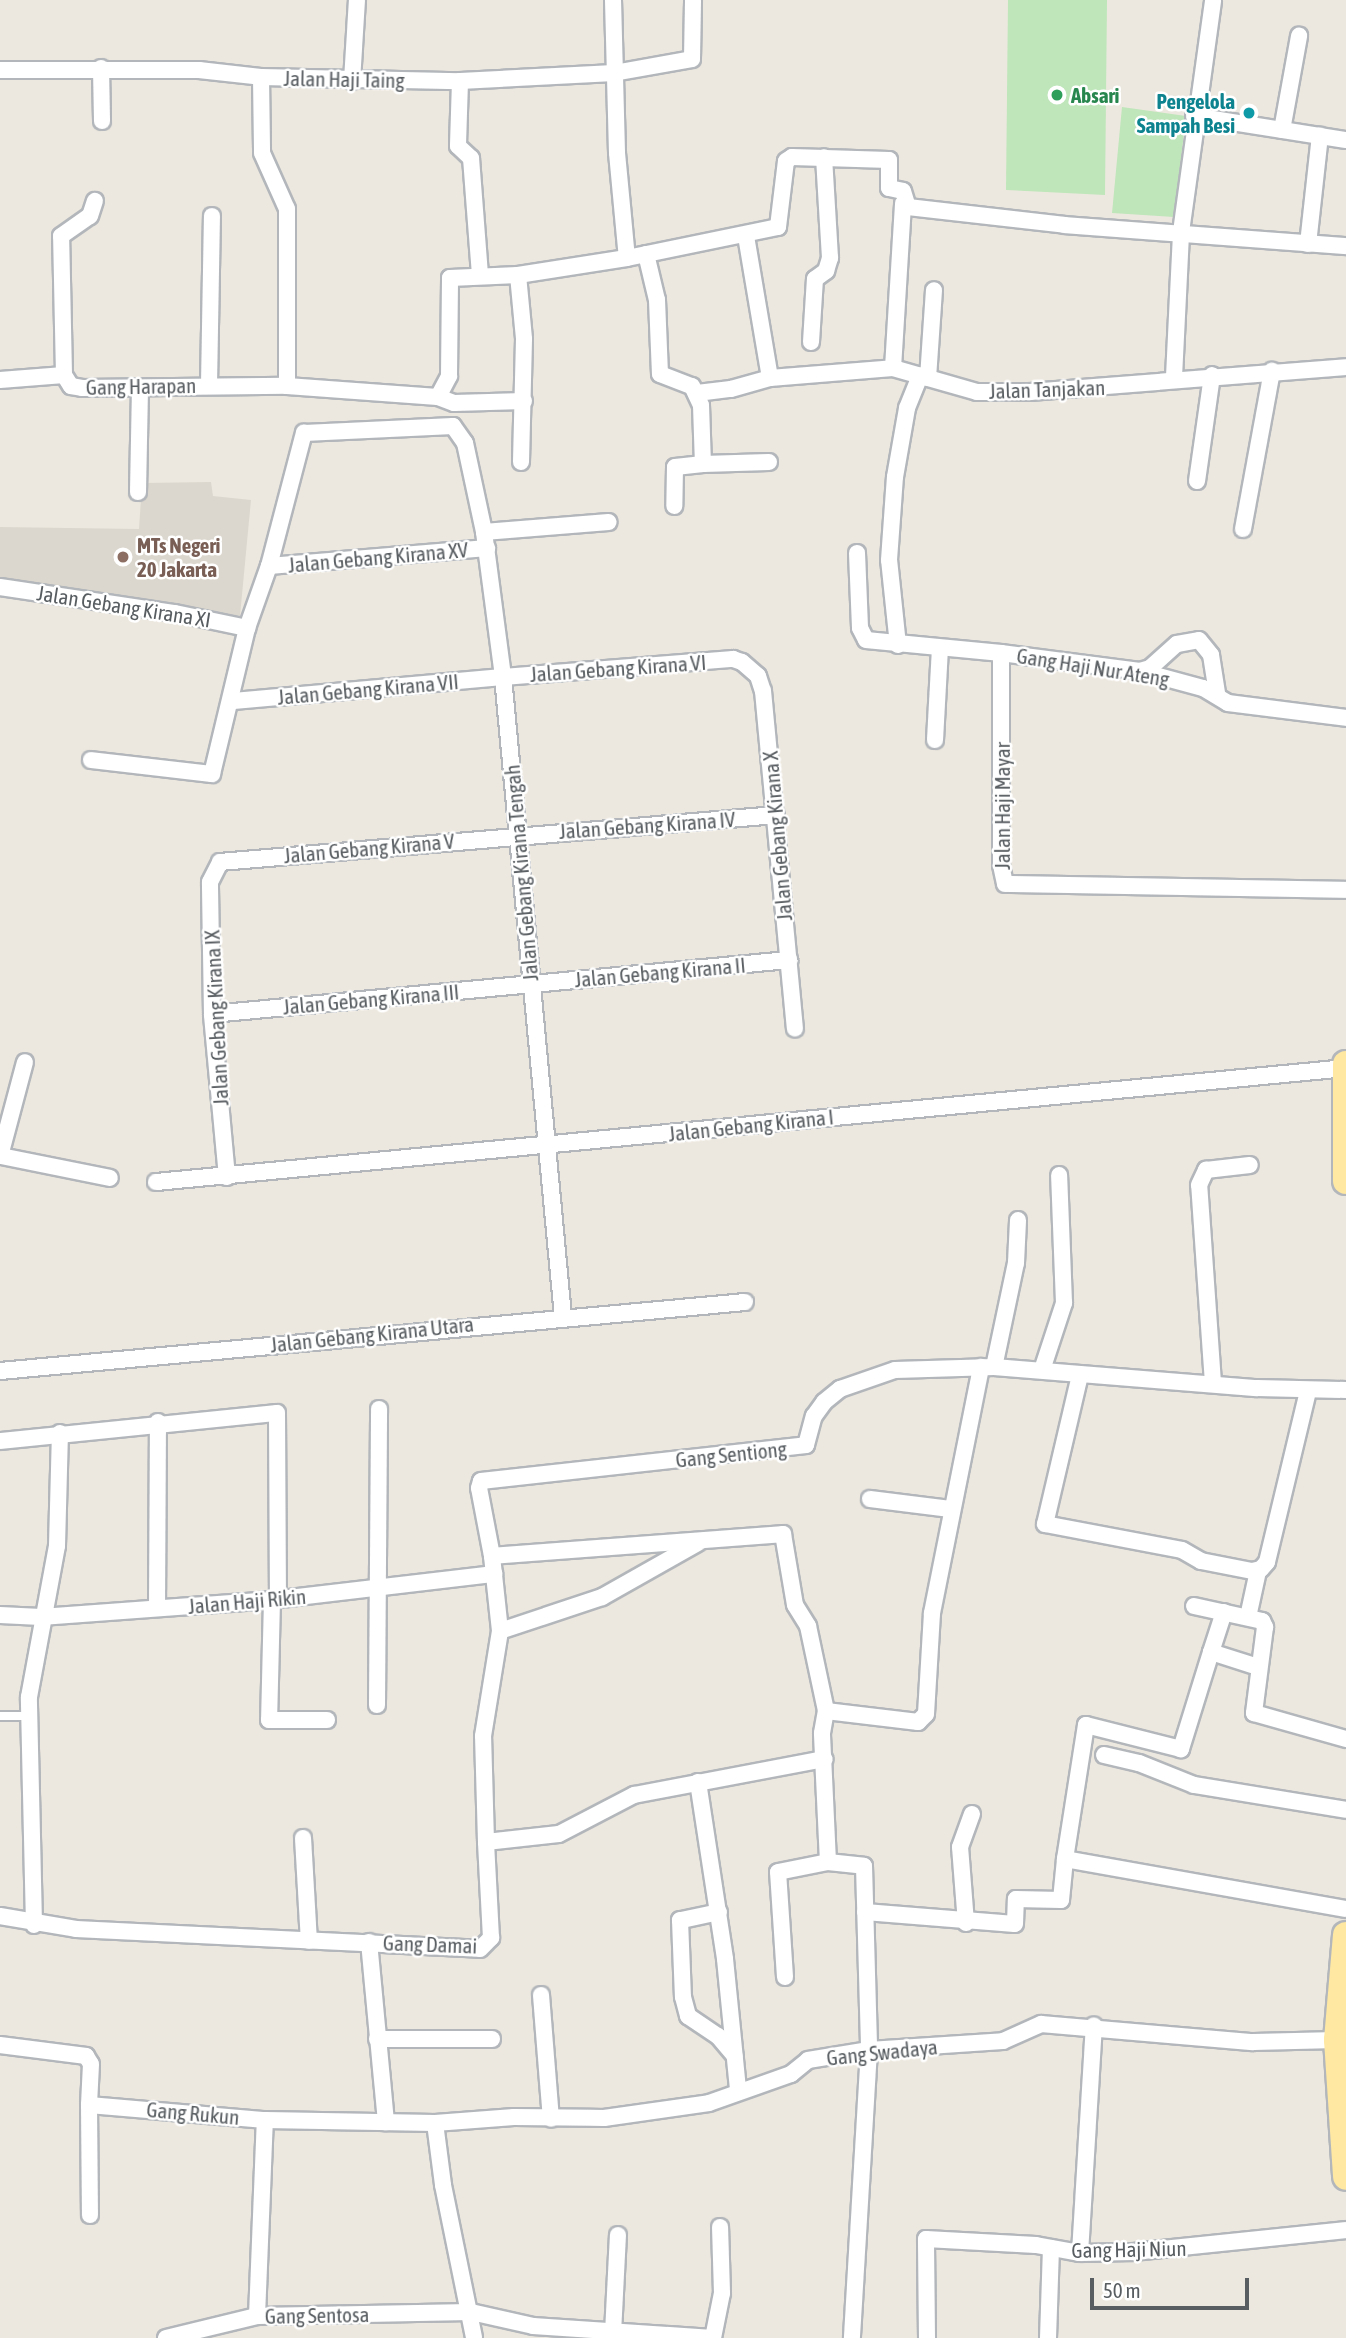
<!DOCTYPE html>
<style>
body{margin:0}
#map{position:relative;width:1346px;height:2338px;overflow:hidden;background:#ede8df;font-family:"Asap Condensed",sans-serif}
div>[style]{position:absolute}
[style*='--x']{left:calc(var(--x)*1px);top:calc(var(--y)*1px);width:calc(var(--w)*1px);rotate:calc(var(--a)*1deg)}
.education>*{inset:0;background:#dcd7ce}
.green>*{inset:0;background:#bee6ba}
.roads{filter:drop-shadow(2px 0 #b3b7bb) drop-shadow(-2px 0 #b3b7bb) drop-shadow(0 2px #b3b7bb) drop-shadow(0 -2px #b3b7bb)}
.lane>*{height:8px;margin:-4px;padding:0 4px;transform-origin:4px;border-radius:4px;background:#fff}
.street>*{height:16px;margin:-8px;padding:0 8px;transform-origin:8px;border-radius:8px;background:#fff}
.primary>*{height:26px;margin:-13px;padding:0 13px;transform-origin:13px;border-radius:13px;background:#ffe8a2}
.dots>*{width:19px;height:19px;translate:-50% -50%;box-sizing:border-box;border:4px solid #fff;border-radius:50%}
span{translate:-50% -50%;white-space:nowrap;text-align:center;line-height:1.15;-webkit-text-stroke:5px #fff;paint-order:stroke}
.street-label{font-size:21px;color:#585d61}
.leisure-label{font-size:21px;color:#27864d;font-weight:700}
.left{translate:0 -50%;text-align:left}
.culture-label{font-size:21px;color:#0d838f;font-weight:700}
.right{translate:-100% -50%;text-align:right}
.education-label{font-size:21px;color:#785e54;font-weight:700}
.scale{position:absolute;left:1090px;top:2278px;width:159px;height:32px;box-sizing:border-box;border:4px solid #585d61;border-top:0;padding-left:9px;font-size:21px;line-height:24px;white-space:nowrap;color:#585d61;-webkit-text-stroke:5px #fff;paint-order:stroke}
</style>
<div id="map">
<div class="education">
<div style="clip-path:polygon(211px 482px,213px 496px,251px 500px,240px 616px,0 585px,0 527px,139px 529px,142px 483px)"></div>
</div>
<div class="green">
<div style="clip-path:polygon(1008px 0,1107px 0,1105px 195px,1006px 190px)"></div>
<div style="clip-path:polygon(1122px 107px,1186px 116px,1174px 217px,1112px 213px)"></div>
</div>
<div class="roads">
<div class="lane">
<div style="--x:0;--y:1716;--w:28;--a:0"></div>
</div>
<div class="street">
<div style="--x:613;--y:0;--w:153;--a:88.5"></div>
<div style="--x:617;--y:153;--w:105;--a:84.6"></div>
<div style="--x:101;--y:68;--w:53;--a:88.9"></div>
<div style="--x:0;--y:70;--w:199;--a:0"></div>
<div style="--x:199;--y:70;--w:62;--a:6.4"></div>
<div style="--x:261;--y:77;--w:199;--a:1.2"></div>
<div style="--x:460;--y:81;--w:154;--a:-3"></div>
<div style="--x:614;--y:73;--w:79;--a:-10.2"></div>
<div style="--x:692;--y:59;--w:59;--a:-89"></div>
<div style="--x:261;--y:77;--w:76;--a:89.2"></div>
<div style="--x:262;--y:153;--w:61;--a:65.9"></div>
<div style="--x:287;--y:209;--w:177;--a:90"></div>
<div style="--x:352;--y:81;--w:81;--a:-86.5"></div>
<div style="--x:460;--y:81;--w:65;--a:91.8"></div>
<div style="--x:458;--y:146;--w:18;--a:43"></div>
<div style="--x:471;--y:158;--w:118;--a:85.6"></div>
<div style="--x:1194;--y:116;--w:154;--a:9"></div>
<div style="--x:1282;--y:130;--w:96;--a:-79.7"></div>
<div style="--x:746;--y:236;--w:144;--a:80.4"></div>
<div style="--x:770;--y:378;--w:123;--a:-4.6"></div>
<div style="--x:893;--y:368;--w:87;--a:15.9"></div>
<div style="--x:977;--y:392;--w:53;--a:0"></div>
<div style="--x:1030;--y:392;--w:317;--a:-4.5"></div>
<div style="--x:1308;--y:244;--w:109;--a:-83.7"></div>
<div style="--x:646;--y:254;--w:47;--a:76.6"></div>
<div style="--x:657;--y:300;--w:74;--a:87.7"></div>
<div style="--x:660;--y:374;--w:34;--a:21"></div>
<div style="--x:692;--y:386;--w:21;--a:65"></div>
<div style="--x:701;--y:405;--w:59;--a:88.1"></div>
<div style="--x:703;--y:464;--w:28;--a:174"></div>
<div style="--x:675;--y:467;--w:39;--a:91"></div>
<div style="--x:518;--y:275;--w:64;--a:84.6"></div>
<div style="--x:524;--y:339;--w:123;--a:91.4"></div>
<div style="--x:811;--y:342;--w:63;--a:-86.4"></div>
<div style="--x:815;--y:279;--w:14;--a:-36"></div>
<div style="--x:826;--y:271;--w:14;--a:-73"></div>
<div style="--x:830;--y:258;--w:101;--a:-93.4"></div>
<div style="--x:893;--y:368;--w:165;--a:-86.5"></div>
<div style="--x:64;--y:375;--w:139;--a:-91.2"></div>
<div style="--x:61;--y:236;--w:35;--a:-35"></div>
<div style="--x:90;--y:216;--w:16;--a:-72"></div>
<div style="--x:1174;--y:377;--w:145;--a:-87.2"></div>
<div style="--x:1181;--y:232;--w:234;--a:-82.1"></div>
<div style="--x:928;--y:378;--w:88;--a:-86.1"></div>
<div style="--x:0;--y:380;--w:64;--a:-4.5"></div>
<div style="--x:64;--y:375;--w:13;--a:58"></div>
<div style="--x:71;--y:386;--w:11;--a:10"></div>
<div style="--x:82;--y:388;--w:205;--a:-0.6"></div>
<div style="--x:287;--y:386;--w:151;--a:4.2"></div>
<div style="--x:438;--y:397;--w:24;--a:-62"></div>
<div style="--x:449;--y:376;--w:98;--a:-89.4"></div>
<div style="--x:450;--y:278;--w:68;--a:-2.5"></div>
<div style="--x:518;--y:275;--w:110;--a:-8.9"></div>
<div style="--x:627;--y:258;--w:154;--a:-11.6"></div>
<div style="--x:778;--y:227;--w:66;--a:-83.1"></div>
<div style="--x:786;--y:161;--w:7;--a:-34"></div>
<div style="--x:792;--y:157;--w:97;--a:1.8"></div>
<div style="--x:889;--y:160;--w:28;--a:90"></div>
<div style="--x:889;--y:188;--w:14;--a:12"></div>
<div style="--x:903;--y:191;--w:17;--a:73"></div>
<div style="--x:908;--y:207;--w:158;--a:6.5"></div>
<div style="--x:1065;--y:225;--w:282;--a:4.3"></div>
<div style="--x:209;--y:385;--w:169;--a:-89"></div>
<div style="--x:697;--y:393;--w:34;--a:-7"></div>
<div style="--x:731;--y:389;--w:41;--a:-15.8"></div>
<div style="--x:438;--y:397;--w:17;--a:21"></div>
<div style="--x:454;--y:403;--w:70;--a:-1.6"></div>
<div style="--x:703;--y:464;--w:66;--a:-1.7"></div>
<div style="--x:1197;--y:481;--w:107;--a:-81.9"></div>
<div style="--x:138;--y:492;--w:102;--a:-88.9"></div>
<div style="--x:1243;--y:529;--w:161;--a:-79.6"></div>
<div style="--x:484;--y:532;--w:125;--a:-4.6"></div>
<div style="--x:857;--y:553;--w:75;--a:87.7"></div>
<div style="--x:860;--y:628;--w:13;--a:63"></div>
<div style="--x:866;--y:640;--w:136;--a:5.5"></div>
<div style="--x:1001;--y:653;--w:212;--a:90"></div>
<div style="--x:1001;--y:865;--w:19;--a:78"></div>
<div style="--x:1005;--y:884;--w:341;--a:1"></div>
<div style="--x:269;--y:566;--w:219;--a:-4.7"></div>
<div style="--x:0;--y:587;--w:177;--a:8.5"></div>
<div style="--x:175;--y:613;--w:74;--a:11.8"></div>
<div style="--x:898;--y:645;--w:85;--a:-96"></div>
<div style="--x:889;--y:560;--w:83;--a:-85.9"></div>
<div style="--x:895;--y:477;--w:70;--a:-80.1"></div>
<div style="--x:907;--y:408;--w:35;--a:-68"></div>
<div style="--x:1001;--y:653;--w:140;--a:7.4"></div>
<div style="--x:1140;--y:671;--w:65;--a:15.1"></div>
<div style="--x:1203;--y:688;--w:29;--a:31"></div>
<div style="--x:1228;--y:703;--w:119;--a:7.2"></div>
<div style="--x:1140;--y:671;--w:10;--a:-17"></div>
<div style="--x:1150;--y:668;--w:36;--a:-42"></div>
<div style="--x:1177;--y:644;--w:22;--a:-10"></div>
<div style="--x:1199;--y:640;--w:19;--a:51"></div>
<div style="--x:1211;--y:655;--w:39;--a:81"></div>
<div style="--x:233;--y:701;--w:271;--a:-5.1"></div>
<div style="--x:503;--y:677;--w:231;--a:-4.5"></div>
<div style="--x:733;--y:659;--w:9;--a:18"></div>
<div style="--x:742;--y:662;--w:21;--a:41"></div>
<div style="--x:758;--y:676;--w:16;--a:72"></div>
<div style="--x:763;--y:691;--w:339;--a:84.6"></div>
<div style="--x:935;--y:740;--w:92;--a:-86.9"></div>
<div style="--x:91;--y:760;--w:122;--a:6.6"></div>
<div style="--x:212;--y:774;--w:150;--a:-76.5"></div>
<div style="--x:247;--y:628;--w:66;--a:-70.5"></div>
<div style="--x:269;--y:566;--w:138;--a:-75.3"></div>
<div style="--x:304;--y:433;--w:149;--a:-2.7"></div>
<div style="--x:453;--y:426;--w:21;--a:55"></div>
<div style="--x:465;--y:443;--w:91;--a:77.9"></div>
<div style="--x:484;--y:532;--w:146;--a:82.5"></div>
<div style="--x:503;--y:677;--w:642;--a:84.64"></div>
<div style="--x:212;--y:1014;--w:580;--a:-5.35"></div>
<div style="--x:0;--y:1156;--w:97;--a:-75.1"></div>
<div style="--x:1;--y:1156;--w:111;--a:11.4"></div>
<div style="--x:227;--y:1177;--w:164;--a:-95.3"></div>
<div style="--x:212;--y:1014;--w:132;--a:-90.9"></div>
<div style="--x:210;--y:882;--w:22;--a:-63"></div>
<div style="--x:220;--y:862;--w:558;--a:-4.83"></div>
<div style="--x:156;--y:1182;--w:1195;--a:-5.47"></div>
<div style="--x:994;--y:1367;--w:106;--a:-78.1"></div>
<div style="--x:1016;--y:1263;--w:43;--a:-87.3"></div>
<div style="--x:1042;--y:1370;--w:71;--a:-71.8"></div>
<div style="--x:1064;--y:1303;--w:128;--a:-92.2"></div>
<div style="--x:0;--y:1371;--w:748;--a:-5.29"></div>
<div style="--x:1080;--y:1375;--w:153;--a:103.2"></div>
<div style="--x:1045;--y:1524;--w:139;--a:10.7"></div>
<div style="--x:1182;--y:1550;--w:22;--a:30"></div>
<div style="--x:1201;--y:1561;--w:52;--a:11.1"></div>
<div style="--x:1252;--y:1571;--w:9;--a:-13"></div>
<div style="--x:1261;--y:1569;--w:9;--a:-49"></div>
<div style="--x:1267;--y:1562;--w:176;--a:-76.5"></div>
<div style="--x:1213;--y:1383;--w:198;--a:-94"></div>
<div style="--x:1199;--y:1185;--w:17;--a:-65"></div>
<div style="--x:1206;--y:1170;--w:44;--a:-6.5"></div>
<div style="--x:0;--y:1441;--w:278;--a:-5.8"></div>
<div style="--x:277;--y:1413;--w:186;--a:89.7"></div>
<div style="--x:870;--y:1499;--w:81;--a:7.1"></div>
<div style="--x:492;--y:1556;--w:292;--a:-4.3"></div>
<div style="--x:783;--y:1534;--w:72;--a:80.4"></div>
<div style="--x:795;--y:1605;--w:25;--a:58"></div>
<div style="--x:808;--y:1626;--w:87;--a:78"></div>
<div style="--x:272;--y:1600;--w:120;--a:91.4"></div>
<div style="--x:269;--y:1720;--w:58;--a:0"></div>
<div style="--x:1194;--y:1606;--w:70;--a:12.4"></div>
<div style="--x:1262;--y:1621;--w:7;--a:63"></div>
<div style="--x:1265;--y:1627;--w:87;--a:97.3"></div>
<div style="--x:1254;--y:1713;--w:96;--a:15.8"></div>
<div style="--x:157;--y:1608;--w:186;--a:-89.7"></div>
<div style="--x:1224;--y:1612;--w:42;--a:108"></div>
<div style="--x:1211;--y:1652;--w:49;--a:17.7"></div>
<div style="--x:0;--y:1615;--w:41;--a:2.8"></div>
<div style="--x:41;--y:1617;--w:232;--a:-4.2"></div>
<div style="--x:272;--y:1600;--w:224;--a:-6.7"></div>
<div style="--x:1248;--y:1617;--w:47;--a:-77.7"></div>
<div style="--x:500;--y:1631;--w:108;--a:-18.4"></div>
<div style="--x:602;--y:1597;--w:110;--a:-29.4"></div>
<div style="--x:1211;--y:1652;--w:102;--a:107.2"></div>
<div style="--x:1181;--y:1749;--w:98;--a:-165.8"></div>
<div style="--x:1086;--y:1725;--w:136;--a:98.9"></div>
<div style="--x:1065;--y:1859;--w:285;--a:10.1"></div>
<div style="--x:377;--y:1705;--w:296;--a:-89.6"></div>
<div style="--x:1104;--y:1755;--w:36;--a:13"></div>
<div style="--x:1139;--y:1763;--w:59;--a:21.8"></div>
<div style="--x:1194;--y:1785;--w:154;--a:9.3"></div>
<div style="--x:698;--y:1782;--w:179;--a:81.3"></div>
<div style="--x:725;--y:1959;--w:132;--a:84.3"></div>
<div style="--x:303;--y:1838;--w:103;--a:86.7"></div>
<div style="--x:486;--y:1842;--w:106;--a:-91.6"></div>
<div style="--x:483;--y:1736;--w:106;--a:-80.8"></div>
<div style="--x:500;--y:1631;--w:75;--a:-96.1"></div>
<div style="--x:492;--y:1556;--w:69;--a:-100.8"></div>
<div style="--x:479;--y:1488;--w:7;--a:-74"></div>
<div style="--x:481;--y:1481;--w:327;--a:-6.3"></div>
<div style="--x:806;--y:1445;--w:30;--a:-75"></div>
<div style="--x:814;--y:1416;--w:17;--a:-54"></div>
<div style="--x:824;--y:1402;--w:21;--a:-39"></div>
<div style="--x:840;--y:1389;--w:58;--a:-19.1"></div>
<div style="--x:895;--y:1370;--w:99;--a:-1.7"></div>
<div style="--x:994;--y:1367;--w:264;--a:4.6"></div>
<div style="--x:1257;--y:1388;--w:89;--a:1.3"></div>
<div style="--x:828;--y:1862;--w:129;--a:-92.7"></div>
<div style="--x:822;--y:1733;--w:22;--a:-80"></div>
<div style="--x:826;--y:1711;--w:93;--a:6.8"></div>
<div style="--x:918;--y:1722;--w:11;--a:-45"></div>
<div style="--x:926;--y:1714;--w:101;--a:-86.6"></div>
<div style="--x:932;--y:1613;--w:251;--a:-78.7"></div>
<div style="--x:719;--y:1912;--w:40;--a:168"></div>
<div style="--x:680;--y:1920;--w:77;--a:87.8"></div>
<div style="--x:683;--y:1997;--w:20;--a:75"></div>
<div style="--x:688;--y:2016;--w:36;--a:34"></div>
<div style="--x:718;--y:2036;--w:26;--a:50"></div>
<div style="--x:865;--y:1912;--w:150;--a:4.6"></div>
<div style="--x:1015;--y:1924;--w:25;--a:-88"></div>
<div style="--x:1016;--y:1899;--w:45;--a:1.3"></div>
<div style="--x:1061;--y:1900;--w:41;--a:-84.4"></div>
<div style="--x:0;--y:1916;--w:77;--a:9.7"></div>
<div style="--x:76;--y:1929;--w:404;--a:2.8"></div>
<div style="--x:480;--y:1949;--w:16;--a:-45"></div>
<div style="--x:491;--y:1938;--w:96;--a:-93"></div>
<div style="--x:486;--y:1842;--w:73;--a:-6.3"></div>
<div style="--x:559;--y:1834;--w:85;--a:-27.5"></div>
<div style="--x:634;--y:1795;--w:194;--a:-10.7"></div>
<div style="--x:966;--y:1923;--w:76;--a:-94.5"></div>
<div style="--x:960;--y:1847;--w:35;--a:-70"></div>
<div style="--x:34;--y:1925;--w:228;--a:-91.3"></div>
<div style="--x:29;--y:1697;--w:154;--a:-79.5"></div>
<div style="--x:57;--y:1546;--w:113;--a:-88.5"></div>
<div style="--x:369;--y:1942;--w:181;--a:84.6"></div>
<div style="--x:785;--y:1977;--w:105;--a:-93.8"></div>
<div style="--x:778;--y:1872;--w:51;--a:-11.3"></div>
<div style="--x:828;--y:1862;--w:36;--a:6"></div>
<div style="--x:864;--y:1866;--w:184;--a:88.4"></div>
<div style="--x:869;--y:2050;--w:289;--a:93.4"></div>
<div style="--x:541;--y:1995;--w:124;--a:85.4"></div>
<div style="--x:377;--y:2039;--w:115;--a:0"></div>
<div style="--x:0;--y:2045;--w:87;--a:7.3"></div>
<div style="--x:86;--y:2056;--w:9;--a:58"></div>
<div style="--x:91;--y:2064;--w:41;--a:92.8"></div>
<div style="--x:89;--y:2105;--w:177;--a:4.9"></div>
<div style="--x:265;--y:2120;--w:170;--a:1"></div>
<div style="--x:435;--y:2123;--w:79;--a:-4.3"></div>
<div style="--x:514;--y:2117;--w:90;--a:0.6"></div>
<div style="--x:604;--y:2118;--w:106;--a:-8.1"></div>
<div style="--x:709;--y:2103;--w:87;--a:-19.5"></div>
<div style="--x:791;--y:2074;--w:22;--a:-39"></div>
<div style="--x:808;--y:2060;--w:62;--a:-9.3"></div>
<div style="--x:869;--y:2050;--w:134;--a:-3.8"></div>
<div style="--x:1003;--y:2041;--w:42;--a:-24.1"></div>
<div style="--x:1041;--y:2024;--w:213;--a:4.9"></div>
<div style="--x:1253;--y:2042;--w:84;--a:-1.4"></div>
<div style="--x:89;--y:2105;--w:110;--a:89.5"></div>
<div style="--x:435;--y:2123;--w:63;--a:82.6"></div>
<div style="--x:443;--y:2185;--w:156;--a:78.5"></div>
<div style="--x:1080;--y:2253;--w:228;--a:-86.5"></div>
<div style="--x:257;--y:2316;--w:196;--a:-87.7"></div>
<div style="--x:613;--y:2333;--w:98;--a:-87.1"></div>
<div style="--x:166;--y:2338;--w:94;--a:-13.6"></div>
<div style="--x:257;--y:2316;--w:214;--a:-1.1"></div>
<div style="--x:471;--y:2312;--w:64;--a:12.7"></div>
<div style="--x:533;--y:2326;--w:180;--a:3.8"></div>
<div style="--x:713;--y:2338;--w:46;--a:-78.7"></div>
<div style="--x:722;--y:2293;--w:66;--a:-91.7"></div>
<div style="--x:927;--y:2338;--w:99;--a:-90.6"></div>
<div style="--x:926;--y:2239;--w:110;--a:3.1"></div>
<div style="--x:1036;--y:2245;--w:45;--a:10.3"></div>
<div style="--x:1080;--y:2253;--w:54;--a:-1.1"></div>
<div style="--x:1134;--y:2252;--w:213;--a:-5.9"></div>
<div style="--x:1048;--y:2338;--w:90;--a:-88.1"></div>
</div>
<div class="primary">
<div style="--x:1346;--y:1064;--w:117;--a:90"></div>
<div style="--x:1346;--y:1935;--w:105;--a:94.9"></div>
<div style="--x:1337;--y:2040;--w:137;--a:86.2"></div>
</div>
</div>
<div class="dots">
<div style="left:1057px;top:95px;background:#2e9e5b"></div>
<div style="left:1249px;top:113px;background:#0f9aa8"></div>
<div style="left:123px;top:557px;background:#8d6e63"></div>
</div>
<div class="street-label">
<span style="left:344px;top:79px;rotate:1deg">Jalan Haji Taing</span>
<span style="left:141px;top:386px;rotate:-1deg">Gang Harapan</span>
<span style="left:1047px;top:389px;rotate:-2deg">Jalan Tanjakan</span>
<span style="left:378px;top:557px;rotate:-5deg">Jalan Gebang Kirana XV</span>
<span style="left:124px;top:606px;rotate:9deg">Jalan Gebang Kirana XI</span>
<span style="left:1093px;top:667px;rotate:9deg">Gang Haji Nur Ateng</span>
<span style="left:618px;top:668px;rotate:-4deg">Jalan Gebang Kirana VI</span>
<span style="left:368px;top:689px;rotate:-5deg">Jalan Gebang Kirana VII</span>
<span style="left:1002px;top:806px;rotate:-90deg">Jalan Haji Mayar</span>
<span style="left:647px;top:825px;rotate:-4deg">Jalan Gebang Kirana IV</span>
<span style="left:777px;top:836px;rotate:-95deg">Jalan Gebang Kirana X</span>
<span style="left:369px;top:848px;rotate:-5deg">Jalan Gebang Kirana V</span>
<span style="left:521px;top:873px;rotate:-95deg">Jalan Gebang Kirana Tengah</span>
<span style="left:660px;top:972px;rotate:-5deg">Jalan Gebang Kirana II</span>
<span style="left:371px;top:999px;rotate:-5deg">Jalan Gebang Kirana III</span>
<span style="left:216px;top:1018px;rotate:-93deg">Jalan Gebang Kirana IX</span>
<span style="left:751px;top:1125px;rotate:-6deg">Jalan Gebang Kirana I</span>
<span style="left:372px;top:1334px;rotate:-6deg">Jalan Gebang Kirana Utara</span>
<span style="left:731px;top:1454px;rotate:-6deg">Gang Sentiong</span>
<span style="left:247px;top:1601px;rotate:-5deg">Jalan Haji Rikin</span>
<span style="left:430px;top:1944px;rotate:2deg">Gang Damai</span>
<span style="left:882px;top:2052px;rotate:-6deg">Gang Swadaya</span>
<span style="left:193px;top:2113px;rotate:5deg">Gang Rukun</span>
<span style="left:1129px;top:2249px;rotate:-1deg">Gang Haji Niun</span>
<span style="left:317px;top:2315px;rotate:-1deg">Gang Sentosa</span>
</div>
<div class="leisure-label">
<span class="left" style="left:1071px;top:95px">Absari</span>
</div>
<div class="culture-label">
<span class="right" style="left:1235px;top:113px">Pengelola<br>Sampah Besi</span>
</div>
<div class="education-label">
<span class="left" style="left:137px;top:557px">MTs Negeri<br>20 Jakarta</span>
</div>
<div class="scale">50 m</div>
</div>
